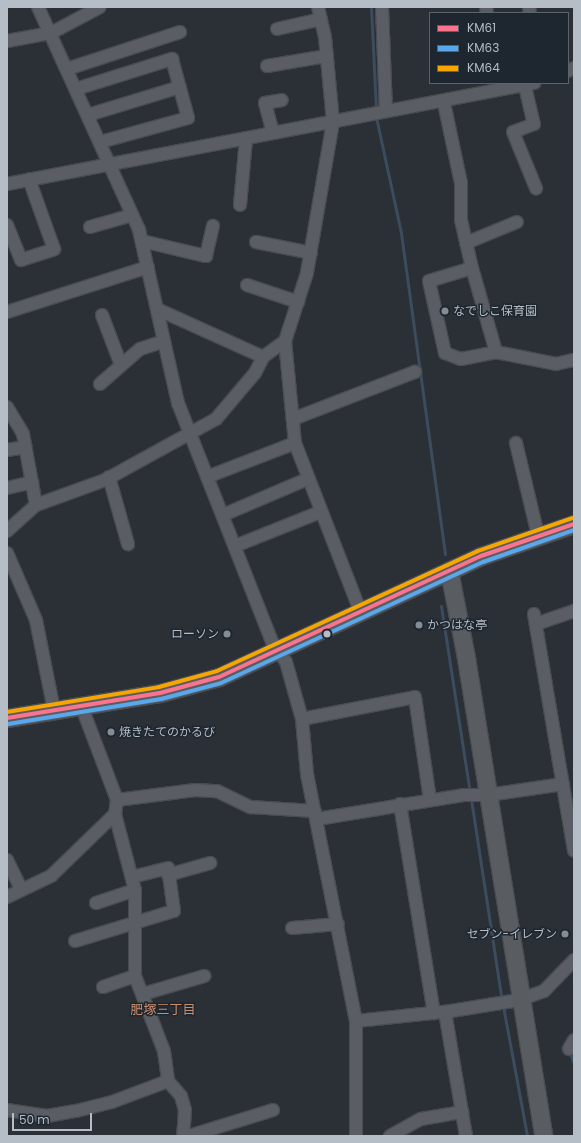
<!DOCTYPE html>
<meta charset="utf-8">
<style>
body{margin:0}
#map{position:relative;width:581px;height:1143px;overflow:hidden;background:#2b3036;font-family:Poppins,"Noto Sans JP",sans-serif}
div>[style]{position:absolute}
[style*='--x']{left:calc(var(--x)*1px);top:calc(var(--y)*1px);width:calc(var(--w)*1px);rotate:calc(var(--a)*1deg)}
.stream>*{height:3px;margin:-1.5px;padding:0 1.5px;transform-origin:1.5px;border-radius:1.5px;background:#3b4c5e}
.roads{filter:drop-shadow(1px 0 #484c51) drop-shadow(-1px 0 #484c51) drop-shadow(0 1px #484c51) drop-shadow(0 -1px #484c51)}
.street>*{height:12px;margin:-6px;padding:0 6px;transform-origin:6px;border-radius:6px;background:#5a5e64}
.secondary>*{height:17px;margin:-8.5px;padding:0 8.5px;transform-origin:8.5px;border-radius:8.5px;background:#595d62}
.bus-1>*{height:4px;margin:-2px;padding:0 2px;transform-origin:2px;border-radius:2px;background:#fc738d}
.bus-2>*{height:4px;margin:-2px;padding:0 2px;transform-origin:2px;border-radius:2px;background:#5aa8eb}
.bus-3>*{height:4px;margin:-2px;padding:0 2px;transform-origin:2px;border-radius:2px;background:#f7a600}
.dots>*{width:11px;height:11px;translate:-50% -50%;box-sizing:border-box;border:2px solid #1e2730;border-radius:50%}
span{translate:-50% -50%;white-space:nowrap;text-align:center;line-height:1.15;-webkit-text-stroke:3px #1e2730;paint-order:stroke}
.poi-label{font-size:12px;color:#b5bdc6}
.left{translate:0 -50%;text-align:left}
.right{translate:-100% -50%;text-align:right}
.neighbourhood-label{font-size:13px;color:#ca8e6c}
.frame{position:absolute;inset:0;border:8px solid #b5bdc6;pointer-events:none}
.legend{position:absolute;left:429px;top:12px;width:140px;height:72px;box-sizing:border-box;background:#1e2730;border:1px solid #5a636c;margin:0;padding:5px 7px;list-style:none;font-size:12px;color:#b5bdc6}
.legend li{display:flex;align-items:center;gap:8px;height:20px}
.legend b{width:20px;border:1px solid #5a636c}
.scale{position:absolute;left:12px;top:1113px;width:80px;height:18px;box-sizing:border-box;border:2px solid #b5bdc6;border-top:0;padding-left:5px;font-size:12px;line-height:14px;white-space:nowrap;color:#b5bdc6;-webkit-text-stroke:3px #1e2730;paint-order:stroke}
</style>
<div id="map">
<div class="stream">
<div style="--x:371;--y:7;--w:104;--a:87.2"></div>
<div style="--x:376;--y:117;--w:119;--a:77.8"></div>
<div style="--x:401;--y:233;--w:324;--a:82.2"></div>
<div style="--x:441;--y:606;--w:189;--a:81.2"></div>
<div style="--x:471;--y:799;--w:204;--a:81.3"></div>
<div style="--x:503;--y:1006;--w:132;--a:79.5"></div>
<div style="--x:571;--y:1056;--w:8;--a:67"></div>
</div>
<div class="roads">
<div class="street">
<div style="--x:38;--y:7;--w:245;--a:65.6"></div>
<div style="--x:139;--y:230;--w:177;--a:77.3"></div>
<div style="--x:178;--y:403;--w:257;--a:68.5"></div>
<div style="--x:272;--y:642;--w:24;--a:55"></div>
<div style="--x:286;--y:662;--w:59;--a:74.3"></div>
<div style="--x:302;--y:719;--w:55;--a:84.8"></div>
<div style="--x:307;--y:774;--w:252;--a:78.8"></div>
<div style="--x:356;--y:1021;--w:115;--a:90"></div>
<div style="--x:318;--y:7;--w:31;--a:77"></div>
<div style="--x:325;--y:37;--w:85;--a:84.6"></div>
<div style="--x:333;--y:122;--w:153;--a:99.8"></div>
<div style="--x:307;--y:273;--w:71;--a:107.9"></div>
<div style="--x:285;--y:341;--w:102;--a:84.4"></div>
<div style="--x:295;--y:443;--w:182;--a:68.8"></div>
<div style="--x:382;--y:7;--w:104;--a:87.8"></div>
<div style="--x:486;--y:7;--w:6;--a:81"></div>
<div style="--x:529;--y:7;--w:6;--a:81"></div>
<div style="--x:277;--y:29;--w:45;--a:-12.8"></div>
<div style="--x:7;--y:41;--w:45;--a:-10.3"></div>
<div style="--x:51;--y:33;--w:55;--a:-28"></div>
<div style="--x:267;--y:66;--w:61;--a:-9.5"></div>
<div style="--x:67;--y:69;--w:119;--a:-18.1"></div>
<div style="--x:568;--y:71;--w:7;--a:-27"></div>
<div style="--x:525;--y:86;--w:39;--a:77"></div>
<div style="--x:534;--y:124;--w:22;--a:159"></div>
<div style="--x:513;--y:132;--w:61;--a:67.7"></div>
<div style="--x:76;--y:89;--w:101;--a:-17.4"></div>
<div style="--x:172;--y:59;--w:61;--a:74.8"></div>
<div style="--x:188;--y:118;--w:91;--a:164.7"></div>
<div style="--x:444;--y:103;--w:82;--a:78"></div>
<div style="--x:461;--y:183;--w:37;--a:90"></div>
<div style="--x:461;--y:220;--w:49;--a:77.1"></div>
<div style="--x:88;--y:115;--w:96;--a:-16.9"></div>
<div style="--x:273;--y:133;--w:31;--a:-105"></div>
<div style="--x:265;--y:103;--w:17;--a:-10"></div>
<div style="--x:7;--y:184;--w:537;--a:-10.85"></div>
<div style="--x:240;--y:205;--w:66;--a:-84.8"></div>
<div style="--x:7;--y:225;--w:38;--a:68"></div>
<div style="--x:21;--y:260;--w:35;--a:-18"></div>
<div style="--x:54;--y:249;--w:74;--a:-109.7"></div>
<div style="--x:90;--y:227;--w:44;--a:-15.9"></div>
<div style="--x:142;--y:241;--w:66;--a:13.2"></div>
<div style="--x:206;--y:256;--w:31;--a:-77"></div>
<div style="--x:256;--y:242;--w:56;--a:11.3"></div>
<div style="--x:466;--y:243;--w:55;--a:-22.4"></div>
<div style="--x:247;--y:285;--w:54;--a:18.4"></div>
<div style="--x:159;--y:310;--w:114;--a:24.3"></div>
<div style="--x:7;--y:312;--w:148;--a:-17.7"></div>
<div style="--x:102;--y:315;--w:53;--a:69.2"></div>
<div style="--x:496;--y:352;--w:87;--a:-105.9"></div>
<div style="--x:472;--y:268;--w:45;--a:163.2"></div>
<div style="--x:429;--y:281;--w:74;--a:77.5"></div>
<div style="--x:445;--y:353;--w:17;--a:21"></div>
<div style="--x:461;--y:359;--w:36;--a:-11"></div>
<div style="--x:496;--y:352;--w:61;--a:11.3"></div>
<div style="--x:556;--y:364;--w:18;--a:-13"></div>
<div style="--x:100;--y:384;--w:53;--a:-41.2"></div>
<div style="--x:140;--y:349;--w:25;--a:-18"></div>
<div style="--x:7;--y:407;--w:31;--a:59"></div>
<div style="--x:23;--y:434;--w:72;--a:79.6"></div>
<div style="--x:293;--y:419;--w:131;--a:-21.1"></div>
<div style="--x:516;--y:443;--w:95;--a:76.6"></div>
<div style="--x:7;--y:450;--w:19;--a:-9"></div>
<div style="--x:109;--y:477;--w:70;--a:74.2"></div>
<div style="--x:207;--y:477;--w:94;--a:-21.1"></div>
<div style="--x:7;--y:488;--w:26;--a:-13"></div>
<div style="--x:223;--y:515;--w:91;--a:-23.2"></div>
<div style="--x:7;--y:531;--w:39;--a:-42"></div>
<div style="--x:36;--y:505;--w:73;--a:-19.9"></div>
<div style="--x:105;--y:480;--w:127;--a:-28.8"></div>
<div style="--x:216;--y:419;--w:60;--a:-49.7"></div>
<div style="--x:255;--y:373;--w:18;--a:-63"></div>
<div style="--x:263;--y:357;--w:27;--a:-36"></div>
<div style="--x:235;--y:546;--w:92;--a:-21.8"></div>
<div style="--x:7;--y:553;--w:73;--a:66.6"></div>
<div style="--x:36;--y:620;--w:92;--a:78.7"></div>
<div style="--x:534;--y:614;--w:240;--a:80.4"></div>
<div style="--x:536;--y:624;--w:40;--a:-18.9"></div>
<div style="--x:81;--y:705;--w:102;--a:69.2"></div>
<div style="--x:117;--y:800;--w:14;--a:98"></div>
<div style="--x:115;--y:814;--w:79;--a:75.3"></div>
<div style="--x:135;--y:890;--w:86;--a:90"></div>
<div style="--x:135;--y:976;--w:80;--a:68.9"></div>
<div style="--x:164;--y:1051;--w:30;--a:82"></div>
<div style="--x:168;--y:1081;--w:20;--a:49"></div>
<div style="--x:181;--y:1096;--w:15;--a:74"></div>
<div style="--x:185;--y:1110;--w:26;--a:94"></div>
<div style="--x:302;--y:719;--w:115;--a:-11"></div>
<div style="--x:415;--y:697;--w:104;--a:81.7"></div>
<div style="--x:117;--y:800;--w:79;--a:-7.3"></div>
<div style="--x:195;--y:790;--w:22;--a:3"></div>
<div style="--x:217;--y:791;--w:37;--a:26"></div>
<div style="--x:250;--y:807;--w:65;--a:3.5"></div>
<div style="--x:400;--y:804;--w:212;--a:80.8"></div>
<div style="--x:317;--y:819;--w:148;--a:-9.3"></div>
<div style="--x:463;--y:795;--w:25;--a:0"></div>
<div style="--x:488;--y:795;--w:76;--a:-8.3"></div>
<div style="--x:7;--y:860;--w:32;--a:64"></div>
<div style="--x:168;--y:875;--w:44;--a:-15.9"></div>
<div style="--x:7;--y:897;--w:49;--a:-25.5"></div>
<div style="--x:51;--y:876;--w:89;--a:-44.1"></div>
<div style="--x:96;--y:903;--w:41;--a:-18.4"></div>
<div style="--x:292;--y:928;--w:46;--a:-5"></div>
<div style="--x:75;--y:941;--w:103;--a:-16.9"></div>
<div style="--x:174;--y:911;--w:43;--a:-97.9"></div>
<div style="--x:168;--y:868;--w:36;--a:166"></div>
<div style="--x:103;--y:987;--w:34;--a:-19"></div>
<div style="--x:143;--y:994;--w:64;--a:-16.4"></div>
<div style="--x:356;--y:1021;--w:86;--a:-6"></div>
<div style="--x:569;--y:1049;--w:10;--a:-61"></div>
<div style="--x:7;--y:1110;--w:40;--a:8.5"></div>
<div style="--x:47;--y:1116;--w:29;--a:-10"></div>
<div style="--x:76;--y:1111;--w:37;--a:-14"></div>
<div style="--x:112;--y:1102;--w:60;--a:-20.6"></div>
<div style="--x:189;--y:1136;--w:88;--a:-17.2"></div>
<div style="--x:390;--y:1136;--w:35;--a:-29"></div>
<div style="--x:421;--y:1119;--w:42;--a:-9.7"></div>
<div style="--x:466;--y:1136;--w:126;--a:-99.6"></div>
<div style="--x:445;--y:1012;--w:75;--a:-9.2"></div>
<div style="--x:519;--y:1000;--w:27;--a:-20"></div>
<div style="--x:544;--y:991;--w:43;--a:-45.9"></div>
</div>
<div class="secondary">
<div style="--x:449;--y:571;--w:89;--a:78.9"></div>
<div style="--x:466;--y:658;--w:484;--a:80.8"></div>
<div style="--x:7;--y:718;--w:155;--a:-9.3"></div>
<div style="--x:160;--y:693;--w:61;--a:-15.2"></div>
<div style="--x:219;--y:677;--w:289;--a:-24.8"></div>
<div style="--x:481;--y:556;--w:98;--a:-19"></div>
</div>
</div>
<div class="bus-1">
<div style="--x:7;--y:718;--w:155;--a:-9.3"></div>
<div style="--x:160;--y:693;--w:61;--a:-15.2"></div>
<div style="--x:219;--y:677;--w:289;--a:-24.8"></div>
<div style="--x:481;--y:556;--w:98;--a:-19"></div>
</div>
<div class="bus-2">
<div style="--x:8;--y:724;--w:155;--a:-9.3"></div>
<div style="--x:161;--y:699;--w:62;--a:-14.9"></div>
<div style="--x:221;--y:683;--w:289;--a:-24.8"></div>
<div style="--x:483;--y:562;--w:96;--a:-19.4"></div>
</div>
<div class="bus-3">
<div style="--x:7;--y:712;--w:154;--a:-9.3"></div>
<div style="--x:159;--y:687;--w:60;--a:-15.4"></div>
<div style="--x:217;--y:671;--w:287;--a:-24.7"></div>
<div style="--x:478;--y:551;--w:100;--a:-19.3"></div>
</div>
<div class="dots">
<div style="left:445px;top:311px;background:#858c94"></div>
<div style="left:419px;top:625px;background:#858c94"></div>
<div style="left:227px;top:634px;background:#858c94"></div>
<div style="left:327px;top:634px;background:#b5bdc6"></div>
<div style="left:111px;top:732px;background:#858c94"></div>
<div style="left:565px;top:934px;background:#858c94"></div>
</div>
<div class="poi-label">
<span class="left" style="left:453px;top:311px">なでしこ保育園</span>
<span class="left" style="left:427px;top:625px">かつはな亭</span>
<span class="right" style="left:219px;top:634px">ローソン</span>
<span class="left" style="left:119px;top:732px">焼きたてのかるび</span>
<span class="right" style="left:557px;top:934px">セブン-イレブン</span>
</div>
<div class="neighbourhood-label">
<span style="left:163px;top:1010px">肥塚三丁目</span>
</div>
<div class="frame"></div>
<ul class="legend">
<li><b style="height:5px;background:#fc738d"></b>KM61</li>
<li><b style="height:5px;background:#5aa8eb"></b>KM63</li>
<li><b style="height:5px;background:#f7a600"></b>KM64</li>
</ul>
<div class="scale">50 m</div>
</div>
